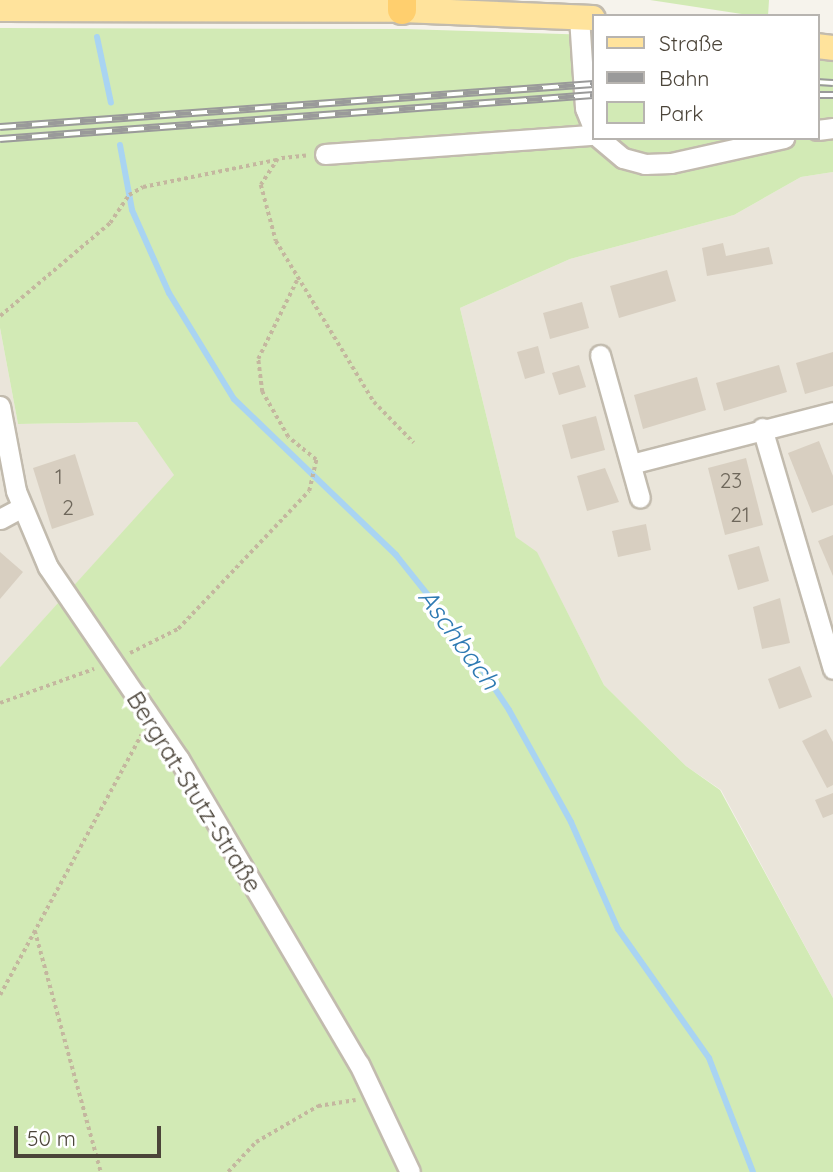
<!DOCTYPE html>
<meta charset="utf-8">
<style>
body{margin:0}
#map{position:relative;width:833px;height:1172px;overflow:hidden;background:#f6f3ec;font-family:Quicksand,sans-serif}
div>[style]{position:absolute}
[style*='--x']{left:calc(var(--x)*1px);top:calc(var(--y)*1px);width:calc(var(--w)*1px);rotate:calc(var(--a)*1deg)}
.residential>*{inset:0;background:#eae5da}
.green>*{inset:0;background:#d2eab5}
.stream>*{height:6px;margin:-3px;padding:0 3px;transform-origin:3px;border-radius:3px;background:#a9d4f2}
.building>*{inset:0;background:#d8cfc1}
.path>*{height:3.5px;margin-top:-1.75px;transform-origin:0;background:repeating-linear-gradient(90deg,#c4b79f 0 3.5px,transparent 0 7px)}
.roads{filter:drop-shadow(2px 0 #c2bbae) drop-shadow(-2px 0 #c2bbae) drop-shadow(0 2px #c2bbae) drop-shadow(0 -2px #c2bbae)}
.minor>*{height:19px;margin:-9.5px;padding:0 9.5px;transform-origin:9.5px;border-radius:9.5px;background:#fff}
.major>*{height:24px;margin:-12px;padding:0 12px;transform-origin:12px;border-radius:12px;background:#ffe39c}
.highway>*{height:28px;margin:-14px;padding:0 14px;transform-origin:14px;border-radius:14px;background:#ffcf6e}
.rail>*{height:8px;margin-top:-4px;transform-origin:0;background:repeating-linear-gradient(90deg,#fff 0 16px,#9a9a9a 0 32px);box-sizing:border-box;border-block:2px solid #9a9a9a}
span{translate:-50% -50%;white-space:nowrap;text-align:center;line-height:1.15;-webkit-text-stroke:7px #fff;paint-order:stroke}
.number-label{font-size:21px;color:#6e675b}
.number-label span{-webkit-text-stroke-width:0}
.street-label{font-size:24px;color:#4b4439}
.water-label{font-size:26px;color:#2e7ab2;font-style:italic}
.legend{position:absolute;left:592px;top:14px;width:228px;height:126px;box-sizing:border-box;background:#fff;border:2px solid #b7b4b0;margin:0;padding:9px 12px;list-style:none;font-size:21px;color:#4b4439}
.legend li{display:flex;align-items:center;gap:14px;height:35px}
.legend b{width:35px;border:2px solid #b7b4b0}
.scale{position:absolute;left:14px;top:1126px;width:147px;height:32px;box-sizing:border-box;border:4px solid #4b4439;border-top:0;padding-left:9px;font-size:21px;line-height:24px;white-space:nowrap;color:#4b4439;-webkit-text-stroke:5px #fff;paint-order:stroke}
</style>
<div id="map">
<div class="residential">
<div style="clip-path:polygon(833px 172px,833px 998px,721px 790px,686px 766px,604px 685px,537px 553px,516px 537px,460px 308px,570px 259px,734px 215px,801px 177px)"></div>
<div style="clip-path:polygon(0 328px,18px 424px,137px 422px,175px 475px,0 667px)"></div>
</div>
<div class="green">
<div style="clip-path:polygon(650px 0,769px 0,768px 16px,755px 16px)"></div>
<div style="clip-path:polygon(0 28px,404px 29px,593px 35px,593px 138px,817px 138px,817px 58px,833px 60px,833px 172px,801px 177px,734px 215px,570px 259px,460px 308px,516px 537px,537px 552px,604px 685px,686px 766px,720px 790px,833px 998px,833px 1172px,0 1172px,0 667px,174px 475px,137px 422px,18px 424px,0 328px)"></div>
</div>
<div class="stream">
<div style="--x:97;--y:37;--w:67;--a:78"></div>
<div style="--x:120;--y:145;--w:66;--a:79.5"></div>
<div style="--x:132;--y:210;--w:91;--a:66"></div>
<div style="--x:169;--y:293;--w:124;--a:58.5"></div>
<div style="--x:234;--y:399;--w:225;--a:43.9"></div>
<div style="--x:396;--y:555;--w:95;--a:51.4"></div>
<div style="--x:455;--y:629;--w:97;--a:56.3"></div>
<div style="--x:509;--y:710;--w:128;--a:61"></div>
<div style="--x:571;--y:822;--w:117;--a:66.3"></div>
<div style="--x:618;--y:929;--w:158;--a:54.8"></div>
<div style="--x:709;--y:1058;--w:122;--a:68.9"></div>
</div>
<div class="building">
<div style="clip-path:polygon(723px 243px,726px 256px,769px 247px,773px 264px,707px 276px,702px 248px)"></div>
<div style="clip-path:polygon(667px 270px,676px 301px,619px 318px,610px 286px)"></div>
<div style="clip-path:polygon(582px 302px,589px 328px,550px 339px,543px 313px)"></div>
<div style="clip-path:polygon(538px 346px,545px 373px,525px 379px,517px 352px)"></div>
<div style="clip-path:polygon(833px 352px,833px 386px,805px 394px,796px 363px)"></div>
<div style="clip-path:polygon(579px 365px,586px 387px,559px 395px,552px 373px)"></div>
<div style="clip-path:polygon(779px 365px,787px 392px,724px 411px,716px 383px)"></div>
<div style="clip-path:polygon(697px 377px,706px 410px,643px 429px,634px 395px)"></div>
<div style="clip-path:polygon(596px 416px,605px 450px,571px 459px,562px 425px)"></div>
<div style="clip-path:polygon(819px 441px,833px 476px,833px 505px,812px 513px,788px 453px)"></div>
<div style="clip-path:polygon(75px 454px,94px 515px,52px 529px,33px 468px)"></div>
<div style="clip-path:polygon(746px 458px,763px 525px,725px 535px,708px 468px)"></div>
<div style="clip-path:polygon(605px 468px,619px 502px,587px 511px,577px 476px)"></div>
<div style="clip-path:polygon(646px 524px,651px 550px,618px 557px,612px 531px)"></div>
<div style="clip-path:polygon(833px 535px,833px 576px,818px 541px)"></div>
<div style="clip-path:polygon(759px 546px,769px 581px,738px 590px,728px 555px)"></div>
<div style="clip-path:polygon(0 552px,23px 572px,0 599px)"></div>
<div style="clip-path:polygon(780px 598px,790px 643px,762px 649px,753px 607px)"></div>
<div style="clip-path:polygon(800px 666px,812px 697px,779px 709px,768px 679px)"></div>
<div style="clip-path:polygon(826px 729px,833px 742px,833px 785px,827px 788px,802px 741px)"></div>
<div style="clip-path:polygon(833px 793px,833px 814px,823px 818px,815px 800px)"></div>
</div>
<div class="path">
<div style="--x:306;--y:156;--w:28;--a:174"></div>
<div style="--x:278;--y:159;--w:31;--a:123"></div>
<div style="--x:261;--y:185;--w:58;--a:75"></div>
<div style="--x:276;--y:241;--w:188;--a:58.7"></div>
<div style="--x:374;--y:402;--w:57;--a:45.7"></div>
<div style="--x:0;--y:316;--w:144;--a:-40.2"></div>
<div style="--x:110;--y:223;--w:34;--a:-56"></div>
<div style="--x:129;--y:195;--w:16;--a:-30"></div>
<div style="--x:143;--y:187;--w:136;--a:-11.5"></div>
<div style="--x:130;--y:653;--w:54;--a:-26.6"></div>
<div style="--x:178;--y:629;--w:190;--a:-46.5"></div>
<div style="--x:309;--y:491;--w:32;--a:-77"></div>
<div style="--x:316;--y:460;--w:36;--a:-141"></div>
<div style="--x:288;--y:437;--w:52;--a:-120"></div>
<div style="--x:262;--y:392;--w:33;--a:-97"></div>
<div style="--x:258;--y:359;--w:90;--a:-63.7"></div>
<div style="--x:0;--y:703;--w:100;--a:-19.9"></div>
<div style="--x:35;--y:931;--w:250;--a:74.7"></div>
<div style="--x:0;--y:995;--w:296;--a:-61.5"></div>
<div style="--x:228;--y:1172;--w:41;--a:-47"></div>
<div style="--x:256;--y:1142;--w:72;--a:-30.1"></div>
<div style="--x:318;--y:1106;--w:38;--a:-9"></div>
</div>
<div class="roads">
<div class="minor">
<div style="--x:579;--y:17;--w:91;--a:86.2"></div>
<div style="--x:585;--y:108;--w:22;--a:68"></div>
<div style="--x:817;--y:130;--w:16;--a:-7"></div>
<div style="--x:599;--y:138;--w:31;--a:40"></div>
<div style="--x:623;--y:158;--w:23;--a:15"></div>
<div style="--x:645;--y:164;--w:26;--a:-2"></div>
<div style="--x:671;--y:163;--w:116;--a:-12.5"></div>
<div style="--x:325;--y:154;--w:269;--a:-4.1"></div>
<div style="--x:600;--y:355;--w:148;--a:74.4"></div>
<div style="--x:0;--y:406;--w:86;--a:79.3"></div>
<div style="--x:16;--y:491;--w:82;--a:67.2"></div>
<div style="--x:48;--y:567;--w:232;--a:55.7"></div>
<div style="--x:179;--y:759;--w:354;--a:59.5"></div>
<div style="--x:359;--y:1064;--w:119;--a:64.7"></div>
<div style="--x:762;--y:428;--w:251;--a:73.6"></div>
<div style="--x:631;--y:464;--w:209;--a:-14.4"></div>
<div style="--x:0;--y:519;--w:24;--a:-28"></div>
</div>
<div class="major">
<div style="--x:0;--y:9;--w:402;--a:0.1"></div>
<div style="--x:402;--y:10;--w:191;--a:2.4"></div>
<div style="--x:817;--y:46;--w:16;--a:7"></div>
</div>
<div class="highway">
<div style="--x:402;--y:10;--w:10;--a:-90"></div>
</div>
</div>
<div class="rail">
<div style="--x:817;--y:82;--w:16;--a:4"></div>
<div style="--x:817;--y:95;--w:16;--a:0"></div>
<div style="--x:0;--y:127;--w:595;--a:-4.15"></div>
<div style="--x:0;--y:139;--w:595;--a:-4.24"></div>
</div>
<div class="number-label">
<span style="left:59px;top:476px">1</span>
<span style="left:731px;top:480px">23</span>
<span style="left:68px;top:507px">2</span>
<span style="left:740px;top:514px">21</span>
</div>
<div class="street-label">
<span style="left:194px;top:792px;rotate:58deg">Bergrat-Stutz-Straße</span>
</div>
<div class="water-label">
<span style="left:459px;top:639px;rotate:54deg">Aschbach</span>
</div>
<ul class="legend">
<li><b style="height:9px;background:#ffe39c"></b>Straße</li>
<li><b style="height:9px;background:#9a9a9a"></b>Bahn</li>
<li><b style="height:19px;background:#d2eab5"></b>Park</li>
</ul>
<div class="scale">50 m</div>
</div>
